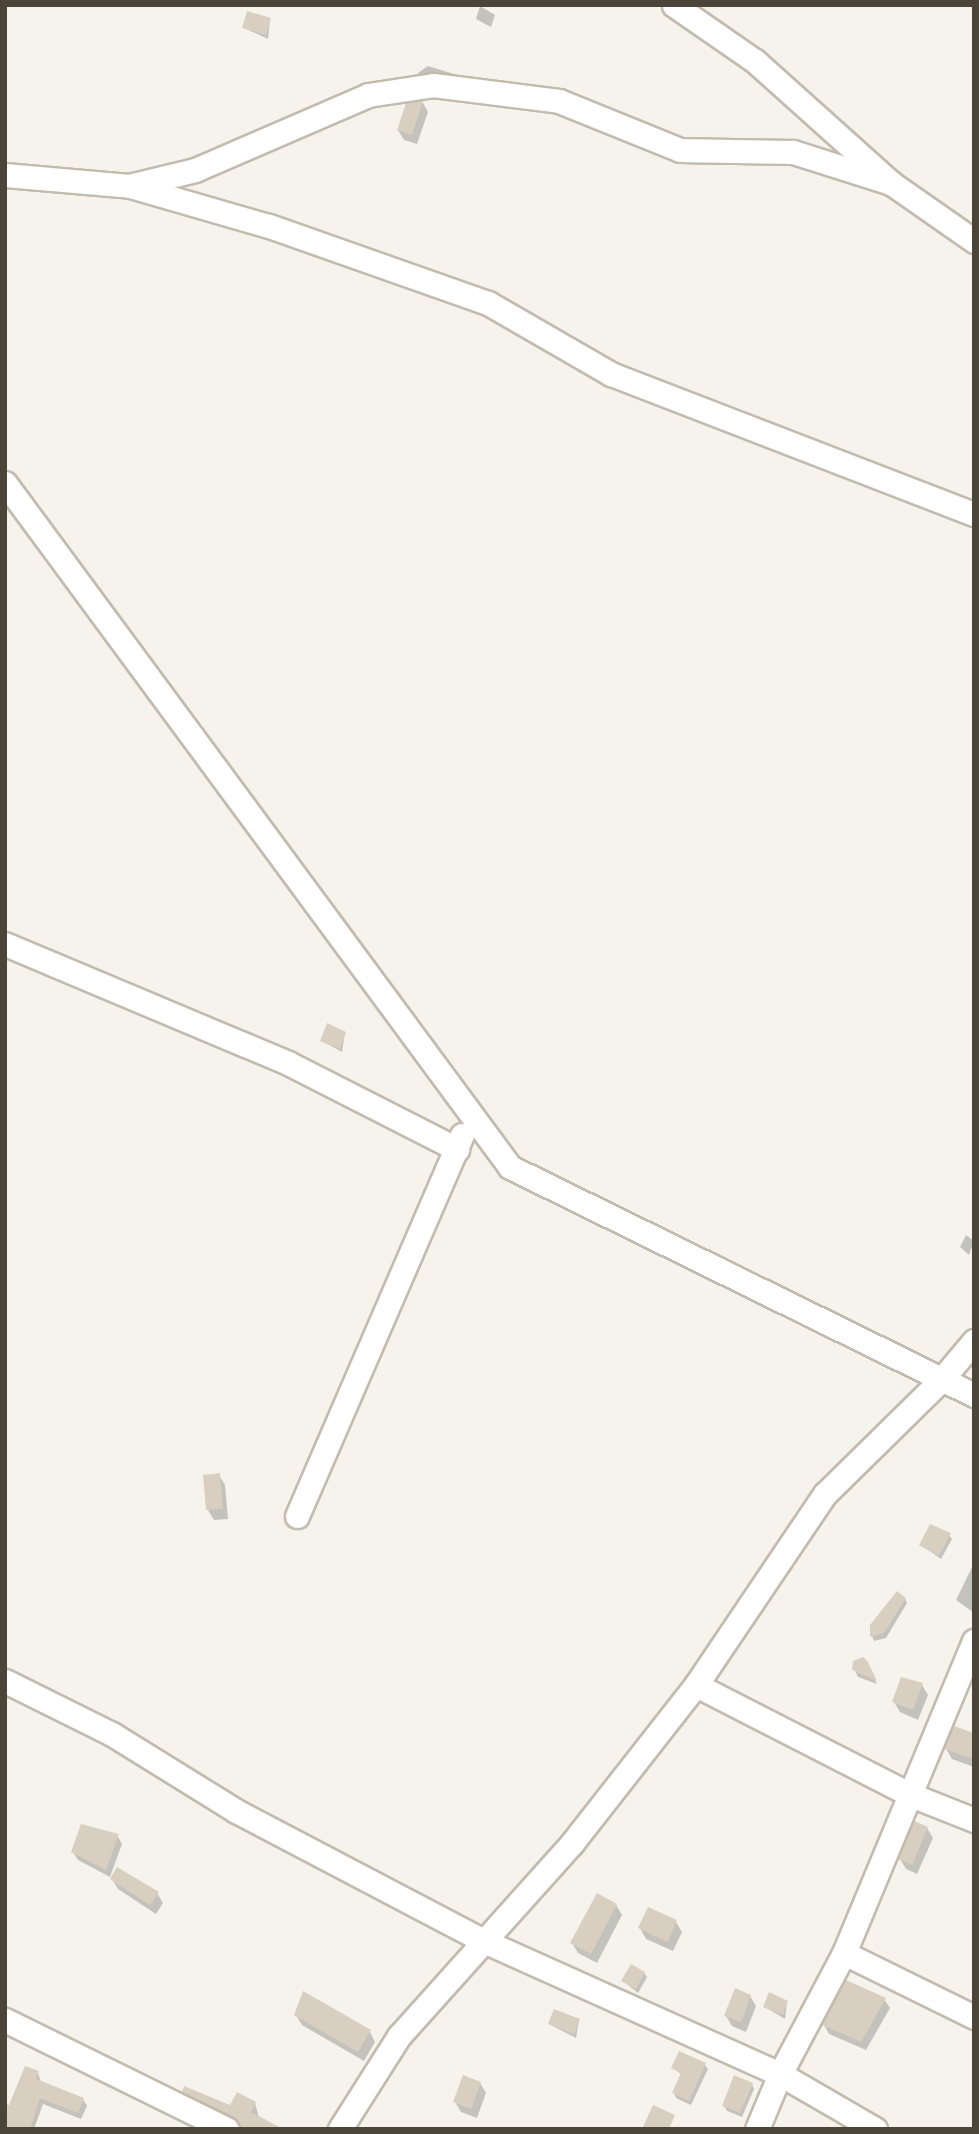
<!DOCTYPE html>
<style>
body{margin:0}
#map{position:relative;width:979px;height:2134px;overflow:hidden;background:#f6f3ec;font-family:"Space Grotesk",sans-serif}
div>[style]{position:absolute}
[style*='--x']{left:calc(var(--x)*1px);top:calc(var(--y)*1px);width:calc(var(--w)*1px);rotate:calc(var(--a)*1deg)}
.shadow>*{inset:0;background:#0003}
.building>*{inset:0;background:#d8cfc1}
.roads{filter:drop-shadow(2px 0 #c2bbae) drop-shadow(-2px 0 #c2bbae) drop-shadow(0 2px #c2bbae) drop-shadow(0 -2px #c2bbae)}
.minor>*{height:23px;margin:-11.5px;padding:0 11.5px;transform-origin:11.5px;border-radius:11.5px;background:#fff}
span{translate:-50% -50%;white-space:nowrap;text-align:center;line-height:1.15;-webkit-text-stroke:5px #fff;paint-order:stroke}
.frame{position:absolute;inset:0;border:7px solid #4b4439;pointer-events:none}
</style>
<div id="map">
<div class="shadow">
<div style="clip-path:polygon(480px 6px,495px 15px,491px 27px,476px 19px)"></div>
<div style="clip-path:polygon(270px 20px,268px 39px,244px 28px)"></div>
<div style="clip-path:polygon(428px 66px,454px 74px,459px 82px,424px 83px,418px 73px)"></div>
<div style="clip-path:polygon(423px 103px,428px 112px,417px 144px,404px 140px,398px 130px,407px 105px)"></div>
<div style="clip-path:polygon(345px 1033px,342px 1052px,322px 1041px)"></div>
<div style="clip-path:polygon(966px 1235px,974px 1241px,969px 1255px,960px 1247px)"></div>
<div style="clip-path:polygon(219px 1475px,225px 1485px,228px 1519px,214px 1520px,208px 1510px)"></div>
<div style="clip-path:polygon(949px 1535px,952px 1539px,941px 1559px,921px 1545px)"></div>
<div style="clip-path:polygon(974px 1563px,974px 1613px,956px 1600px)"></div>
<div style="clip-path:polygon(905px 1599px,907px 1603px,886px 1638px,874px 1641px,872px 1636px)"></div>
<div style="clip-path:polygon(866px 1663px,877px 1684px,858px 1677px,853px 1666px)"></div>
<div style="clip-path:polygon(922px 1685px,928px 1695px,918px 1720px,900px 1712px,894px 1702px)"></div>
<div style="clip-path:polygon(974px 1735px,974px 1767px,952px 1759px,946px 1749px)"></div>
<div style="clip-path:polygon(927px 1828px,933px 1838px,917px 1874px,906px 1869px,900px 1859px)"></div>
<div style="clip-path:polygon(117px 1835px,122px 1844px,110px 1877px,78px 1860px,73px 1852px)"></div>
<div style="clip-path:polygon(112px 1879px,157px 1893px,163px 1903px,156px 1914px,118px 1889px)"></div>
<div style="clip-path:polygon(616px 1905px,622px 1915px,597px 1963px,578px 1953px,572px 1943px)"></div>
<div style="clip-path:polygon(676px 1922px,682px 1932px,673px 1951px,646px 1939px,640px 1928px)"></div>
<div style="clip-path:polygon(644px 1973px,647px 1977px,638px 1993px,623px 1981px)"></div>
<div style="clip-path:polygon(750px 1996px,756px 2006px,746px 2032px,732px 2026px,726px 2016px)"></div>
<div style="clip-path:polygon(884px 1999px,890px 2008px,866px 2050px,829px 2034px,824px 2025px)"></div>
<div style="clip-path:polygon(787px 2002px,785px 2019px,765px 2007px)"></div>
<div style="clip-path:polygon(296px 2015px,370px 2032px,375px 2042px,364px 2061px,302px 2025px)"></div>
<div style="clip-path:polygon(579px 2020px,576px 2038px,549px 2024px)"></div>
<div style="clip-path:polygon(705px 2065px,708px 2069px,691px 2105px,676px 2098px,674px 2093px,682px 2075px,673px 2068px)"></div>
<div style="clip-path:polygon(38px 2073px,41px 2082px,83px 2099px,87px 2106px,81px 2119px,43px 2104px,34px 2129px,5px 2129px,11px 2107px)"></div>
<div style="clip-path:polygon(480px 2083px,486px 2093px,477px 2118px,461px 2112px,455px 2102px)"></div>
<div style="clip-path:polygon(752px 2084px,754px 2089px,742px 2117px,727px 2111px,724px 2106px)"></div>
<div style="clip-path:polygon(184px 2091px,231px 2107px,255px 2103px,259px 2118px,279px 2129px,243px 2129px,190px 2102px)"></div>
</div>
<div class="building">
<div style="clip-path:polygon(247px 11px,271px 18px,266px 35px,242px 28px)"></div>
<div style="clip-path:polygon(423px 101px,412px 135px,397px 130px,406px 103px)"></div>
<div style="clip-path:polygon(327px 1023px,346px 1032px,340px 1049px,320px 1041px)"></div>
<div style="clip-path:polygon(220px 1473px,223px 1509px,206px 1510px,203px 1475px)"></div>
<div style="clip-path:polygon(930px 1524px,951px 1533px,939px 1556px,919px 1545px)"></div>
<div style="clip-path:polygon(897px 1591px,906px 1598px,884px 1633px,870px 1637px,870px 1625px)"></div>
<div style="clip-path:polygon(863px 1657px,868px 1662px,877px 1681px,852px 1670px,853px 1661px)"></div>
<div style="clip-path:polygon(901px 1677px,923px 1683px,913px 1710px,892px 1702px)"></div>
<div style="clip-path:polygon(954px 1726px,974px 1733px,974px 1759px,944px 1749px)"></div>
<div style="clip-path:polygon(914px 1821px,928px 1827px,912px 1865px,898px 1859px)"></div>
<div style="clip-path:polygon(81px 1824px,119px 1834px,106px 1870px,71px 1852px)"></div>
<div style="clip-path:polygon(117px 1867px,159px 1892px,150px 1905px,110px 1879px)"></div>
<div style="clip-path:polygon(597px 1893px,617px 1904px,591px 1954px,570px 1943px)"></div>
<div style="clip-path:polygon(648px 1907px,677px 1920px,668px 1942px,638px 1928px)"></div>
<div style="clip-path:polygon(631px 1964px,645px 1972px,636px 1989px,621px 1981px)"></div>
<div style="clip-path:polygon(846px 1980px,886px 1998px,861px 2042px,822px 2025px)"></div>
<div style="clip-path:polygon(735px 1988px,751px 1995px,741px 2022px,724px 2016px)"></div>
<div style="clip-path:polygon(303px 1991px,371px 2030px,358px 2052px,294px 2015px)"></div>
<div style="clip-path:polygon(769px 1992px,788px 2001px,783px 2015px,763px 2007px)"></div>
<div style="clip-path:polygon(554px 2009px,580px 2019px,574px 2034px,548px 2024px)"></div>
<div style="clip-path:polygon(679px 2051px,706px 2063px,689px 2101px,672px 2093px,681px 2073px,671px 2068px)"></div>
<div style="clip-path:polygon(25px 2066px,39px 2071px,36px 2079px,84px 2098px,78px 2113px,40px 2098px,30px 2129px,5px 2129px,5px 2104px,9px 2105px)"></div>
<div style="clip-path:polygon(463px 2075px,481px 2082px,471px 2109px,453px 2102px)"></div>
<div style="clip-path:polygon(734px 2075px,753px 2083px,740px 2113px,722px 2106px)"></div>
<div style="clip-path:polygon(184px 2086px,230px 2105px,237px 2092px,256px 2102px,251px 2112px,283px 2129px,244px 2129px,233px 2116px,182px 2092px)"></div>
<div style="clip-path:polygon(653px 2105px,675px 2115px,669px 2129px,642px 2129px)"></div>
</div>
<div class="roads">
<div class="minor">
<div style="--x:674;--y:5;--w:98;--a:34.7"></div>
<div style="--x:755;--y:61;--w:183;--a:41.9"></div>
<div style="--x:891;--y:183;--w:101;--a:34.9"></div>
<div style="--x:5;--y:175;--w:125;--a:5"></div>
<div style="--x:130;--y:186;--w:145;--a:16.1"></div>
<div style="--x:269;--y:226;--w:232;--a:19.4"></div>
<div style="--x:488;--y:303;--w:142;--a:30"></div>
<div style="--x:611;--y:374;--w:389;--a:21.1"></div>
<div style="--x:133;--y:185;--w:64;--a:-13.6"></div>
<div style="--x:195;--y:170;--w:189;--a:-23.4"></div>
<div style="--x:368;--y:95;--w:66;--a:-8.7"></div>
<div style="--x:433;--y:85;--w:127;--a:7.2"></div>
<div style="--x:559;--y:101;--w:131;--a:22"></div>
<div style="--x:680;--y:150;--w:113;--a:1"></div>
<div style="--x:793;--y:152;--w:103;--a:17.6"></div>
<div style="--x:5;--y:483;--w:850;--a:53.56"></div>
<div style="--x:510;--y:1167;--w:517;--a:26.17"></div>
<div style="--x:5;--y:944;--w:307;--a:22.8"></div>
<div style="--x:288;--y:1063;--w:190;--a:27"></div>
<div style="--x:297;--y:1516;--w:415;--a:-66.6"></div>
<div style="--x:5;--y:1681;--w:119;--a:26.4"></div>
<div style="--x:112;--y:1734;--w:146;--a:31.8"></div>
<div style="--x:236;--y:1811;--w:282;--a:27.7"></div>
<div style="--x:486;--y:1942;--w:322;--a:24.2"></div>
<div style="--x:780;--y:2074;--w:110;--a:30.1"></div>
<div style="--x:696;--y:1685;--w:242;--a:27.1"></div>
<div style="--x:911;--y:1795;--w:68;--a:21.6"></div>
<div style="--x:844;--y:1953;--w:145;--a:26.2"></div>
<div style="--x:5;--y:2020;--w:247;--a:26.2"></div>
<div style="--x:340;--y:2129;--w:110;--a:-57.6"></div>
<div style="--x:399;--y:2036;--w:259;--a:-48.1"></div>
<div style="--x:572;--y:1843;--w:201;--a:-51.9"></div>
<div style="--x:696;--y:1685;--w:230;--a:-56"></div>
<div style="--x:825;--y:1494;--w:164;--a:-44.5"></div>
<div style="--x:942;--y:1379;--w:50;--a:-49.9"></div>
<div style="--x:757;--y:2129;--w:60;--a:-67.3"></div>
<div style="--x:780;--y:2074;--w:137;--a:-62.1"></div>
<div style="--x:844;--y:1953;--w:338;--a:-67.4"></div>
</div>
</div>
<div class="frame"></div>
</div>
